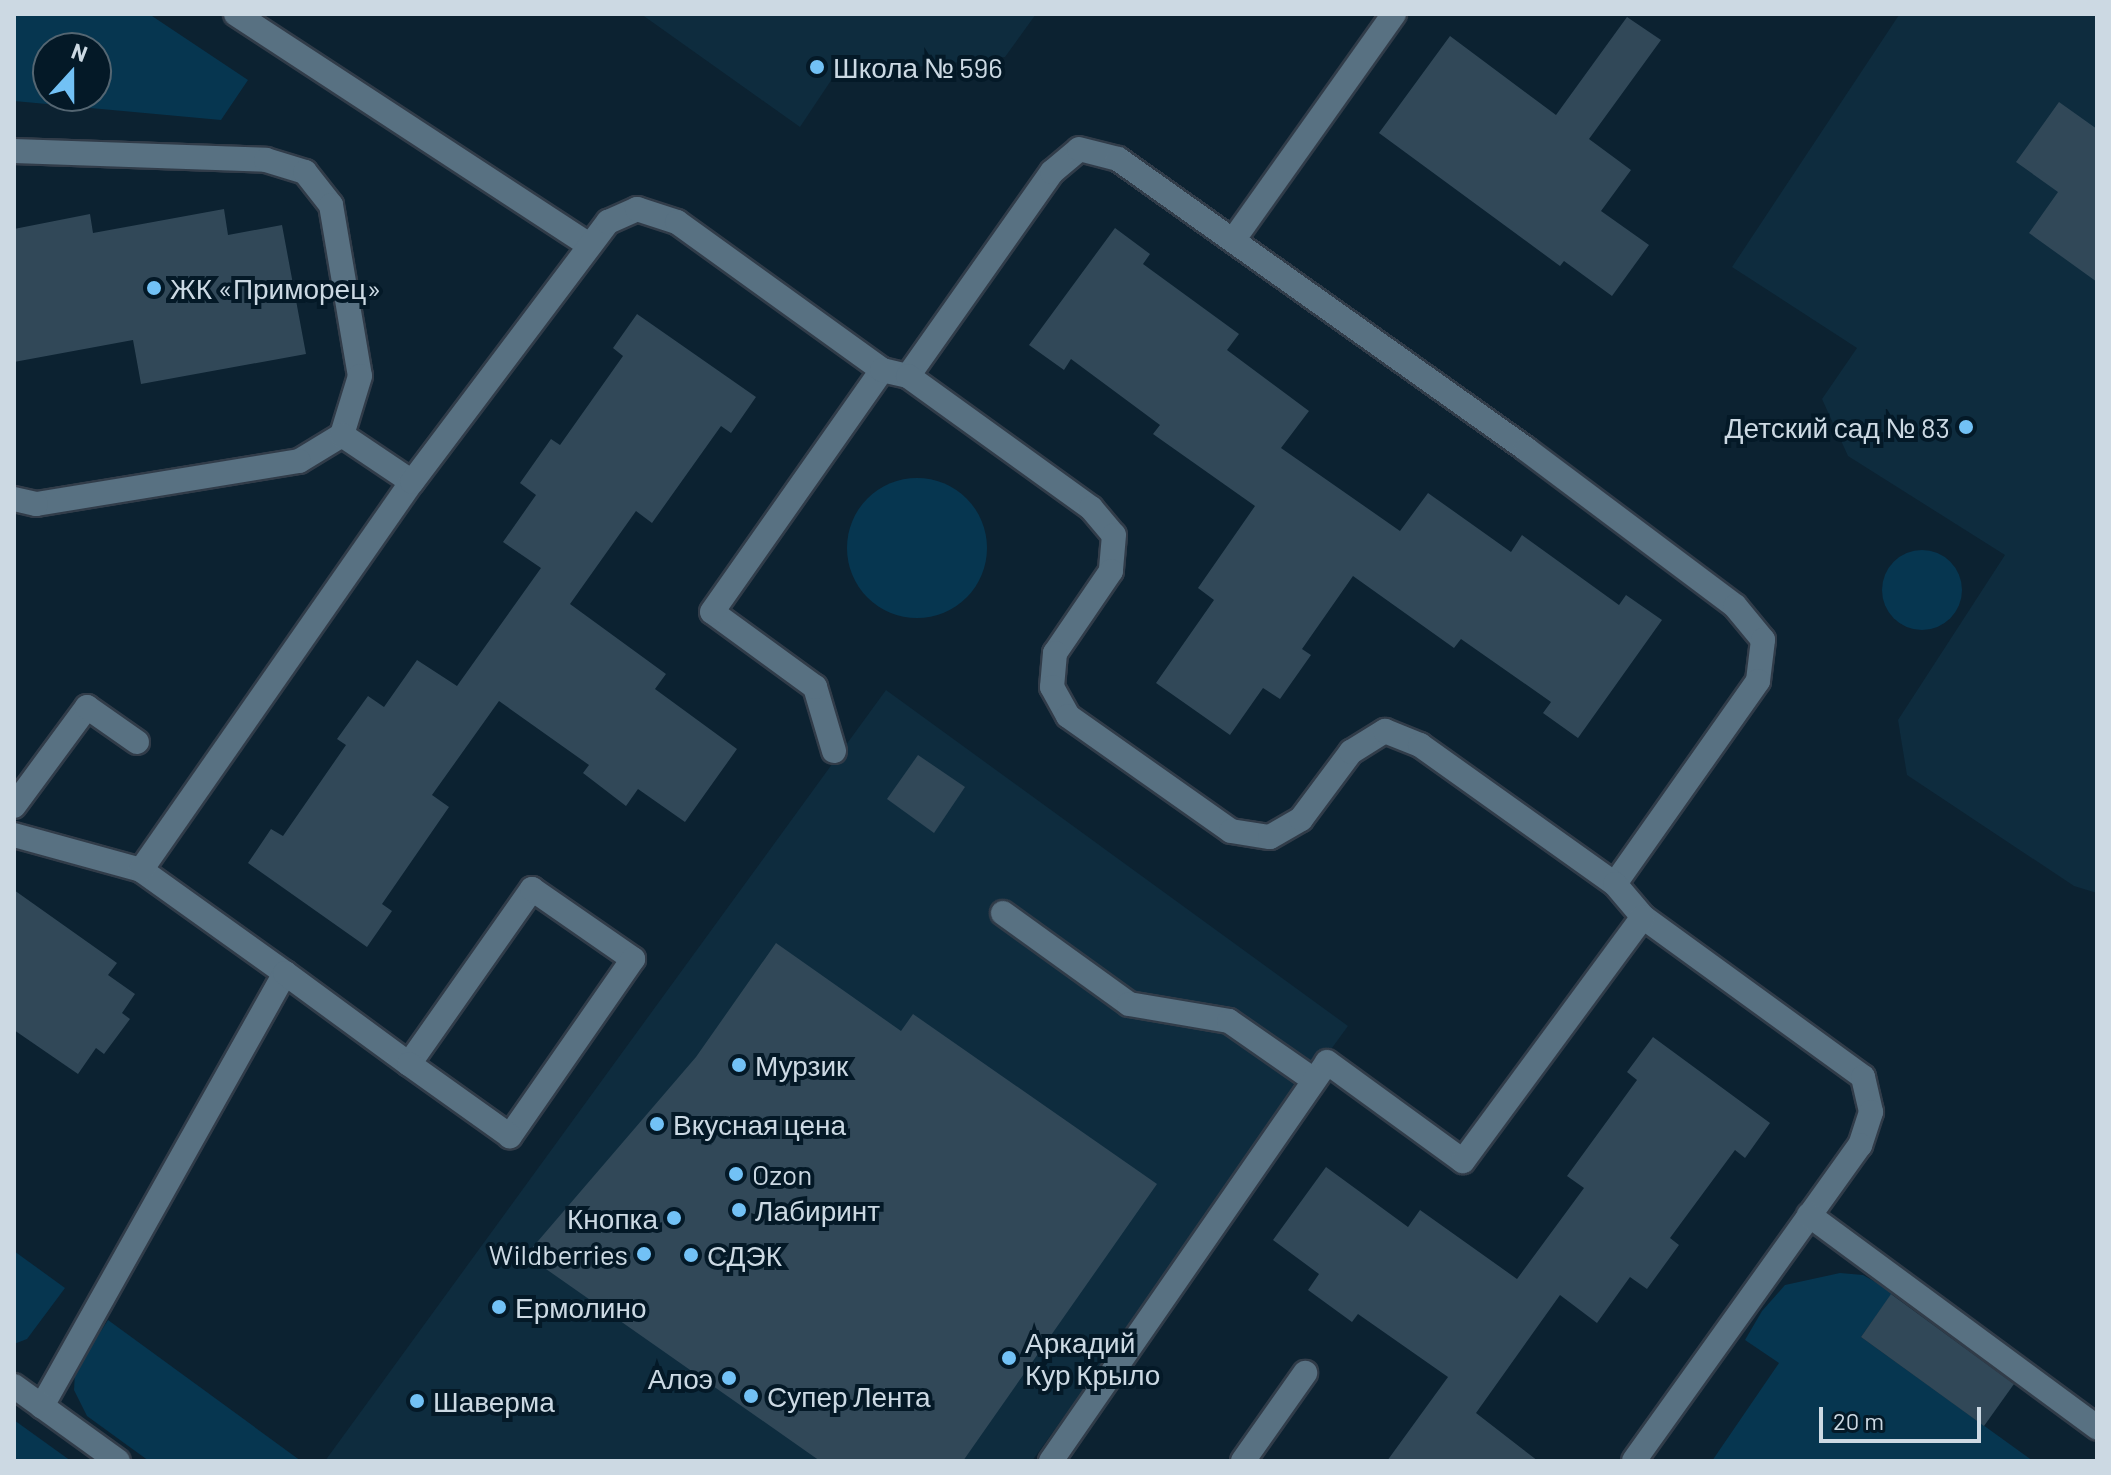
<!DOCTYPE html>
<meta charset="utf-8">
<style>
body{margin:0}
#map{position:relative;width:2111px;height:1475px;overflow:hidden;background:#0c2231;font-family:Barlow,sans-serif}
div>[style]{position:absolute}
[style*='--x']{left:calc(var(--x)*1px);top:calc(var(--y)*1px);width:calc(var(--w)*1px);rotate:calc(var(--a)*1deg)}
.built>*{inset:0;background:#0e2c3e}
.green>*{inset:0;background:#063650}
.round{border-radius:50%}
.building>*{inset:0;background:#314858}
.roads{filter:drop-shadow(2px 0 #313c49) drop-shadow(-2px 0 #313c49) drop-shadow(0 2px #313c49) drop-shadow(0 -2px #313c49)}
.minor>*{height:24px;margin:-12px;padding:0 12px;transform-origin:12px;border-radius:12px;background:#587182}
.dots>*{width:22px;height:22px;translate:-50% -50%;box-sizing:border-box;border:4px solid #041927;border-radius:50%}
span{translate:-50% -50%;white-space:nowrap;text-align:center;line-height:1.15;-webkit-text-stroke:8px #041927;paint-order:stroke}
.poi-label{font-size:28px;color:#ccd9e3}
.left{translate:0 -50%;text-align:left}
.right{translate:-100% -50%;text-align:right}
.frame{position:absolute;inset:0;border:16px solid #ccd9e3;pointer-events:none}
.north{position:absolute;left:32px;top:32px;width:80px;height:80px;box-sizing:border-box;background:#041927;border:2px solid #546672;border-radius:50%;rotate:21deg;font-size:22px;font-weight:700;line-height:32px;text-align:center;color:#ccd9e3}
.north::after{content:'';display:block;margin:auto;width:28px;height:36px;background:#72c1f5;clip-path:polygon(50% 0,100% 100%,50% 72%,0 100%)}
.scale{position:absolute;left:1819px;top:1407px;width:162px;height:36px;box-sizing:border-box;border:4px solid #ccd9e3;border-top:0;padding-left:10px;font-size:24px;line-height:28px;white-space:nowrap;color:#ccd9e3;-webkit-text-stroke:6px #041927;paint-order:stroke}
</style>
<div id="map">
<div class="built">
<div style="clip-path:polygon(641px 14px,1036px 14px,1005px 57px,834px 76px,800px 127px)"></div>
<div style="clip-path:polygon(2097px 14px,2097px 893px,2074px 886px,1907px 775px,1898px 720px,2005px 555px,1848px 456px,1822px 399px,1857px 348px,1732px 267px,1899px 15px)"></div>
<div style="clip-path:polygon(886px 690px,1348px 1026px,1032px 1461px,325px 1461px)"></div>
</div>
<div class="green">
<div style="clip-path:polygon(evenodd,14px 14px,149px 14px,248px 80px,221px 120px,14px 101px,14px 14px,96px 48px,96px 96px,48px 96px,48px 48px,96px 48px)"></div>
<div class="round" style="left:847px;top:478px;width:140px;height:140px"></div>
<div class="round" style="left:1882px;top:550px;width:80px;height:80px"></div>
<div style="clip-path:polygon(14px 1251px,65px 1288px,27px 1339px,14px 1344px)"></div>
<div style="clip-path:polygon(1840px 1273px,1863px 1275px,1893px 1292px,1861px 1337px,2033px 1461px,1712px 1461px,1779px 1363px,1745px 1340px,1762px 1311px,1785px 1285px)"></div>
<div style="clip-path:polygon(108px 1320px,301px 1461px,149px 1461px,87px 1416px,74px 1390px,75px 1372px)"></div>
<div style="clip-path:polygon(14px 1420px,71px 1461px,14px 1461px)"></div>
</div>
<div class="building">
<div style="clip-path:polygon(1627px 17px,1661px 40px,1589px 139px,1631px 170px,1601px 211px,1649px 245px,1612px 296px,1564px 261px,1560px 266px,1379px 133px,1450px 36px,1556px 115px)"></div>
<div style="clip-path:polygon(2059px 102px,2097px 129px,2097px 282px,2029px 233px,2058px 192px,2016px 162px)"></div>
<div style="clip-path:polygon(224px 209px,228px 235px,282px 225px,306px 354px,141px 384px,133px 340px,14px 362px,14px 229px,90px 214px,93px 233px)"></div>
<div style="clip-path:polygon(1115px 228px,1150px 254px,1143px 264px,1239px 334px,1227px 350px,1309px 411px,1281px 448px,1400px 531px,1428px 493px,1511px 552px,1522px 535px,1619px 605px,1626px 595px,1662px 620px,1578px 738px,1543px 713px,1551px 702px,1461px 639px,1454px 648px,1353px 576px,1302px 649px,1311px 655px,1280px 699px,1263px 688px,1230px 735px,1156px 683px,1214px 600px,1198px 588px,1255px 506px,1153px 434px,1160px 425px,1071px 359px,1064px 370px,1029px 345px)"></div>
<div style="clip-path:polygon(637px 314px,756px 397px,731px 433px,721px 426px,652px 523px,636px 511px,570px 604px,666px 674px,655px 689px,737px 749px,685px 822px,638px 789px,626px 806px,583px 773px,589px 765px,499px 701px,432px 795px,449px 807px,382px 904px,392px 911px,367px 947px,248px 863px,271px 829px,283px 836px,346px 745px,337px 739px,368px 696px,384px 707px,417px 660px,457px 686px,541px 568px,503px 542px,536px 495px,520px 483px,551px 439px,560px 445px,623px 356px,613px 348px)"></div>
<div style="clip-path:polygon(918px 755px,965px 787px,934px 833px,887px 799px)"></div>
<div style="clip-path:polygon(14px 890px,117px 963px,108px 975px,135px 994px,122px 1013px,130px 1019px,104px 1054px,96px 1048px,78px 1074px,14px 1030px)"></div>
<div style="clip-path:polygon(776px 943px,901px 1031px,913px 1014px,1157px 1184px,963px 1461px,820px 1461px,526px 1255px,696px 1057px)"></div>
<div style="clip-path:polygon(1653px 1037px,1770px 1123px,1745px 1158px,1735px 1150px,1670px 1238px,1679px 1245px,1647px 1289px,1630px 1277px,1597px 1323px,1560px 1295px,1476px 1413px,1538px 1461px,1387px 1461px,1448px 1377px,1358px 1314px,1352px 1322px,1308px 1290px,1319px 1274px,1273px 1240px,1326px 1167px,1408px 1227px,1420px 1210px,1517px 1279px,1584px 1188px,1567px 1176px,1637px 1080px,1627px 1072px)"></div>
<div style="clip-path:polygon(1891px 1294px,2014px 1384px,1984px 1426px,1861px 1337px)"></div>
</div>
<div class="roads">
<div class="minor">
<div style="--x:236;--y:14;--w:422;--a:33.2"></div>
<div style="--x:14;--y:151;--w:252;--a:2"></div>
<div style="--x:266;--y:160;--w:41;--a:17.1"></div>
<div style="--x:305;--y:172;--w:42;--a:51.8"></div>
<div style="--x:331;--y:205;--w:173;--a:80.4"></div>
<div style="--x:360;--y:376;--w:62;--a:107"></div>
<div style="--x:342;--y:435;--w:50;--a:148.8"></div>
<div style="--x:299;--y:461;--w:266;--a:170.7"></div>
<div style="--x:36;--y:504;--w:23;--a:-167"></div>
<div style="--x:1234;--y:239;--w:276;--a:-54.6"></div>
<div style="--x:908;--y:376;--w:250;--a:-54.8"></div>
<div style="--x:1052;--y:172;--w:35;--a:-40"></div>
<div style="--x:1079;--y:149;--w:40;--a:14.4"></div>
<div style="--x:1118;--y:159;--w:501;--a:35.4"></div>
<div style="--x:1526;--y:449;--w:261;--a:36.9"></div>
<div style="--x:1735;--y:606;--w:44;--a:50.5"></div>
<div style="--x:1763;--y:640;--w:41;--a:97"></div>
<div style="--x:1758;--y:681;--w:248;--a:125.2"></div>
<div style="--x:342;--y:435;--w:84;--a:33.9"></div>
<div style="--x:834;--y:751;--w:67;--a:-106.5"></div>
<div style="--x:815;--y:687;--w:127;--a:-143.9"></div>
<div style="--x:712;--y:612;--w:296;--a:-54.9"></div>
<div style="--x:14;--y:806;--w:123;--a:-53.6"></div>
<div style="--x:87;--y:707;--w:61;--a:35"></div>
<div style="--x:14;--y:835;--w:132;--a:15.4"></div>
<div style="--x:141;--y:870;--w:177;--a:35.6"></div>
<div style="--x:285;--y:973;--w:497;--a:119.3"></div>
<div style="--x:141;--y:870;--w:473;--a:-55.1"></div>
<div style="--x:412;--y:482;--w:326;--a:-53"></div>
<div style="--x:608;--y:222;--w:32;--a:-24"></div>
<div style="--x:637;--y:209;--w:42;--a:18"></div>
<div style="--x:677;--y:222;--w:253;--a:35.8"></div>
<div style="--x:882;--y:370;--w:27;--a:13"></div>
<div style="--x:908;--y:376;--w:226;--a:35.8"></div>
<div style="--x:1091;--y:508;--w:35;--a:50"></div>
<div style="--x:1114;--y:535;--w:36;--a:95"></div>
<div style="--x:1111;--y:571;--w:99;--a:124.3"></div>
<div style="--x:1055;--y:653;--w:34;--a:95"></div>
<div style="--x:1052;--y:687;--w:33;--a:61"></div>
<div style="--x:1068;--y:716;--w:199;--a:35.2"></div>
<div style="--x:1231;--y:831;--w:39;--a:9"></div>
<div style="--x:1270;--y:837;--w:36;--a:-30"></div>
<div style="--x:1301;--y:819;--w:84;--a:-53.3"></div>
<div style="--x:1351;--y:752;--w:40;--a:-32"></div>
<div style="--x:1385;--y:731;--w:38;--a:22"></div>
<div style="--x:1420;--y:745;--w:239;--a:35.5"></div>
<div style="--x:1615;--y:884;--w:43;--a:49.7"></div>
<div style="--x:1643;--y:917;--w:272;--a:36"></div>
<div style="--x:1863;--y:1077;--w:36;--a:77"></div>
<div style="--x:1871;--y:1112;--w:35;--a:108"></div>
<div style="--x:1860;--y:1145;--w:388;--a:125.6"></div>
<div style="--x:1003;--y:913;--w:155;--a:35.8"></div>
<div style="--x:1129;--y:1004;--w:101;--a:9.6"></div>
<div style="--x:1229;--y:1021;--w:103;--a:34.8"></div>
<div style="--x:285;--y:973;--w:154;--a:36.3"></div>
<div style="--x:409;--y:1064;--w:214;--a:-54.9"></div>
<div style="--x:532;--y:889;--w:123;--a:34.7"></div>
<div style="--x:633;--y:959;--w:216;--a:124.8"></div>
<div style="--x:510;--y:1136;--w:124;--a:-144.5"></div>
<div style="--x:1809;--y:1215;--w:358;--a:36.4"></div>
<div style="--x:14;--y:1386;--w:128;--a:35.8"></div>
<div style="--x:1051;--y:1461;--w:485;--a:-55.3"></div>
<div style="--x:1327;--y:1062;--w:168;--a:36.1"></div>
<div style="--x:1463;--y:1161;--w:303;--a:-53.6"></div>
<div style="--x:1243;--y:1461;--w:108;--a:-54.8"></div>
</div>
</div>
<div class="dots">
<div style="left:817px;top:67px;background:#72c1f5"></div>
<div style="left:154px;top:288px;background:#72c1f5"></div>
<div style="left:1966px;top:427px;background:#72c1f5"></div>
<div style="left:739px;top:1065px;background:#72c1f5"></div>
<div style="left:657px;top:1124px;background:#72c1f5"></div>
<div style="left:736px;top:1174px;background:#72c1f5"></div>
<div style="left:739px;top:1210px;background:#72c1f5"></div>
<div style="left:674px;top:1218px;background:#72c1f5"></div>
<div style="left:644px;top:1254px;background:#72c1f5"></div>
<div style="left:691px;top:1255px;background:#72c1f5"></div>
<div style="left:499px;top:1307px;background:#72c1f5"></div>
<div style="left:1009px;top:1358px;background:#72c1f5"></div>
<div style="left:729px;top:1378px;background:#72c1f5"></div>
<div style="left:751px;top:1396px;background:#72c1f5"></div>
<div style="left:417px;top:1401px;background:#72c1f5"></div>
</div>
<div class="poi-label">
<span class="left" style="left:833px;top:67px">Школа № 596</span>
<span class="left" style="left:170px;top:288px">ЖК «Приморец»</span>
<span class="right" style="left:1950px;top:427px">Детский сад № 83</span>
<span class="left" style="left:755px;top:1065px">Мурзик</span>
<span class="left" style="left:673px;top:1124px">Вкусная цена</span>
<span class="left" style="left:752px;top:1174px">Ozon</span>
<span class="left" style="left:755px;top:1210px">Лабиринт</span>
<span class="right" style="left:658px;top:1218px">Кнопка</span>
<span class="right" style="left:628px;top:1254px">Wildberries</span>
<span class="left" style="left:707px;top:1255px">СДЭК</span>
<span class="left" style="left:515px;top:1307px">Ермолино</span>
<span class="left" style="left:1025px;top:1358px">Аркадий<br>Кур Крыло</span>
<span class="right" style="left:713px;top:1378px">Алоэ</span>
<span class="left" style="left:767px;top:1396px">Супер Лента</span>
<span class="left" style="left:433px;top:1401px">Шаверма</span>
</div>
<div class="frame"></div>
<div class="north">N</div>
<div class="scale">20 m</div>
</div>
